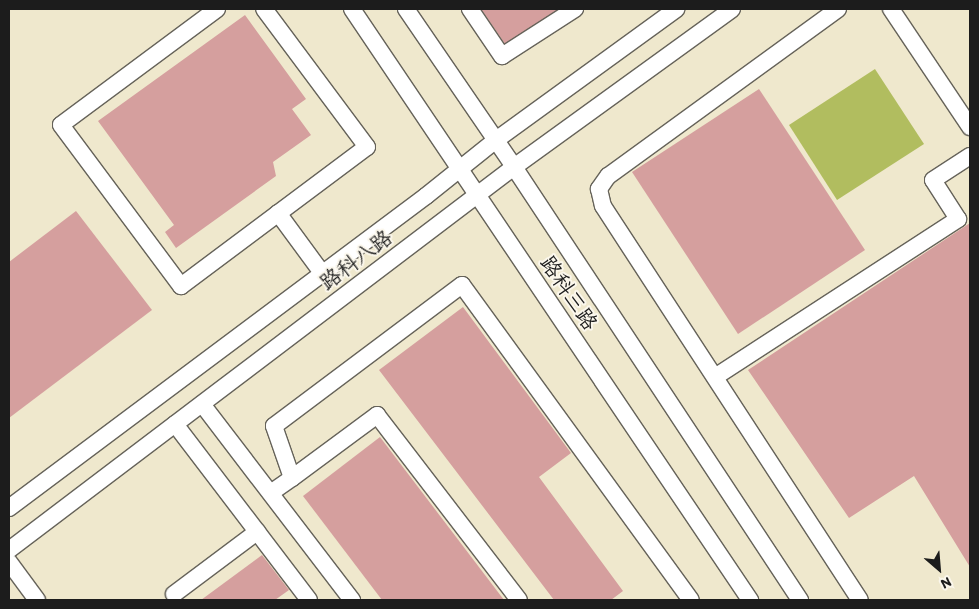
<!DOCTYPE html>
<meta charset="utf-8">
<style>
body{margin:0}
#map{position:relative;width:979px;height:609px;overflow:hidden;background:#efe8cd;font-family:Itim,"LXGW WenKai TC",sans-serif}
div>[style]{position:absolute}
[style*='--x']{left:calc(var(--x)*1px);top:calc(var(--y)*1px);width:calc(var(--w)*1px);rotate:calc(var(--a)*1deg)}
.green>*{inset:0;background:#b1bd5f}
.building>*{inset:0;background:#d59f9e}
.roads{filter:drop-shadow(1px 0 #66635a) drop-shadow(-1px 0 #66635a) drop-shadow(0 1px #66635a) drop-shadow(0 -1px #66635a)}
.minor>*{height:16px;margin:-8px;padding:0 8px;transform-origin:8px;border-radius:8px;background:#fff}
span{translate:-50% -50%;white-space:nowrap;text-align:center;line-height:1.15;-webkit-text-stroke:4px #fbf7ec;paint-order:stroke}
.street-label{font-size:21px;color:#1c1c1c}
.frame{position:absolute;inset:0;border:10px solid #1c1c1c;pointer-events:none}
.north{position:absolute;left:914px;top:544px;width:50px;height:50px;-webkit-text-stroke:4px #fbf7ec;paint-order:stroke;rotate:153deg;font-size:14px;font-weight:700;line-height:20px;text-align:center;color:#1c1c1c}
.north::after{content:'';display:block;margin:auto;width:18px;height:22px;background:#1c1c1c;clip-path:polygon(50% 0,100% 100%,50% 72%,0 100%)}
</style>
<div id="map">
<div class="green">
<div style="clip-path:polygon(875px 69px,924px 144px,837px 200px,789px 125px)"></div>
</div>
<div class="building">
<div style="clip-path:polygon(481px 9px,566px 9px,507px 47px)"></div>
<div style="clip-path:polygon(245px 15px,306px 99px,292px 109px,311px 135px,273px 162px,276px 176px,176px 248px,165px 232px,174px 225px,98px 121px)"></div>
<div style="clip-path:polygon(759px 89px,865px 250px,738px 334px,632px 172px)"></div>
<div style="clip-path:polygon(76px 211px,152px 310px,9px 418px,9px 262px)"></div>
<div style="clip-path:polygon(970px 223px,970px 567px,914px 476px,849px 518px,748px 370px)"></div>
<div style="clip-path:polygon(463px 307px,571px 453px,539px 477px,623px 591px,611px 600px,554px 600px,379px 370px)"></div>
<div style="clip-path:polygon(380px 437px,504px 600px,382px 600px,303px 496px)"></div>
<div style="clip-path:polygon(262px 555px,289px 590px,275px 600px,201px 600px)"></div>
</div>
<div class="roads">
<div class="minor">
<div style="--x:217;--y:9;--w:194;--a:143.4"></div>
<div style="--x:61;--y:125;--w:201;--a:53.3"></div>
<div style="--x:181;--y:286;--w:232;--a:-36.8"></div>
<div style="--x:367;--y:147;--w:172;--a:-126.7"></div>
<div style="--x:352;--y:9;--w:713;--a:56.04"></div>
<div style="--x:406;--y:9;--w:191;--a:55.6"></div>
<div style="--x:514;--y:167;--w:519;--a:56.55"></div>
<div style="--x:470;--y:9;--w:57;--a:55.8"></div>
<div style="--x:502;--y:56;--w:87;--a:-32.8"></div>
<div style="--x:838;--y:9;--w:284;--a:144"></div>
<div style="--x:608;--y:176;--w:16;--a:125"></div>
<div style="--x:599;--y:189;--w:17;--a:77"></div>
<div style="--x:603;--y:206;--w:470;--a:56.9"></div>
<div style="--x:891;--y:9;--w:142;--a:56.2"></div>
<div style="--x:278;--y:213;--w:74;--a:53.7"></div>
<div style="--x:715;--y:377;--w:290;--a:-33"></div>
<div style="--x:958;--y:219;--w:46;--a:-122.7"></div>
<div style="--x:933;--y:180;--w:44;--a:-33"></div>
<div style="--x:202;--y:404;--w:247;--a:52.6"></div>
<div style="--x:175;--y:424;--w:221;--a:52.7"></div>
<div style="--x:292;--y:478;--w:106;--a:-36.5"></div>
<div style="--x:377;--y:415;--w:233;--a:52.5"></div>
<div style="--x:272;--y:492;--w:24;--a:-35"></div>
<div style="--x:292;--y:478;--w:55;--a:-109.1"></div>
<div style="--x:274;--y:426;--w:235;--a:-36.9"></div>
<div style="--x:462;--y:285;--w:389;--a:54"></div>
<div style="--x:9;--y:508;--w:521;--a:-36.8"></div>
<div style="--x:426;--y:196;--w:90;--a:-38.7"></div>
<div style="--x:496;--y:140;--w:223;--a:-36"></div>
<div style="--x:9;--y:550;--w:634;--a:-37.18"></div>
<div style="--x:514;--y:167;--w:269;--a:-35.9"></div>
<div style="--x:9;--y:562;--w:47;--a:53.6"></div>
<div style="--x:174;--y:594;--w:104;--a:-36.8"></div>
</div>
</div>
<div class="street-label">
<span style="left:356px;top:260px;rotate:-37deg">路科八路</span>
<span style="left:569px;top:293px;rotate:56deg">路科三路</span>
</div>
<div class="frame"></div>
<div class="north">N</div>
</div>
